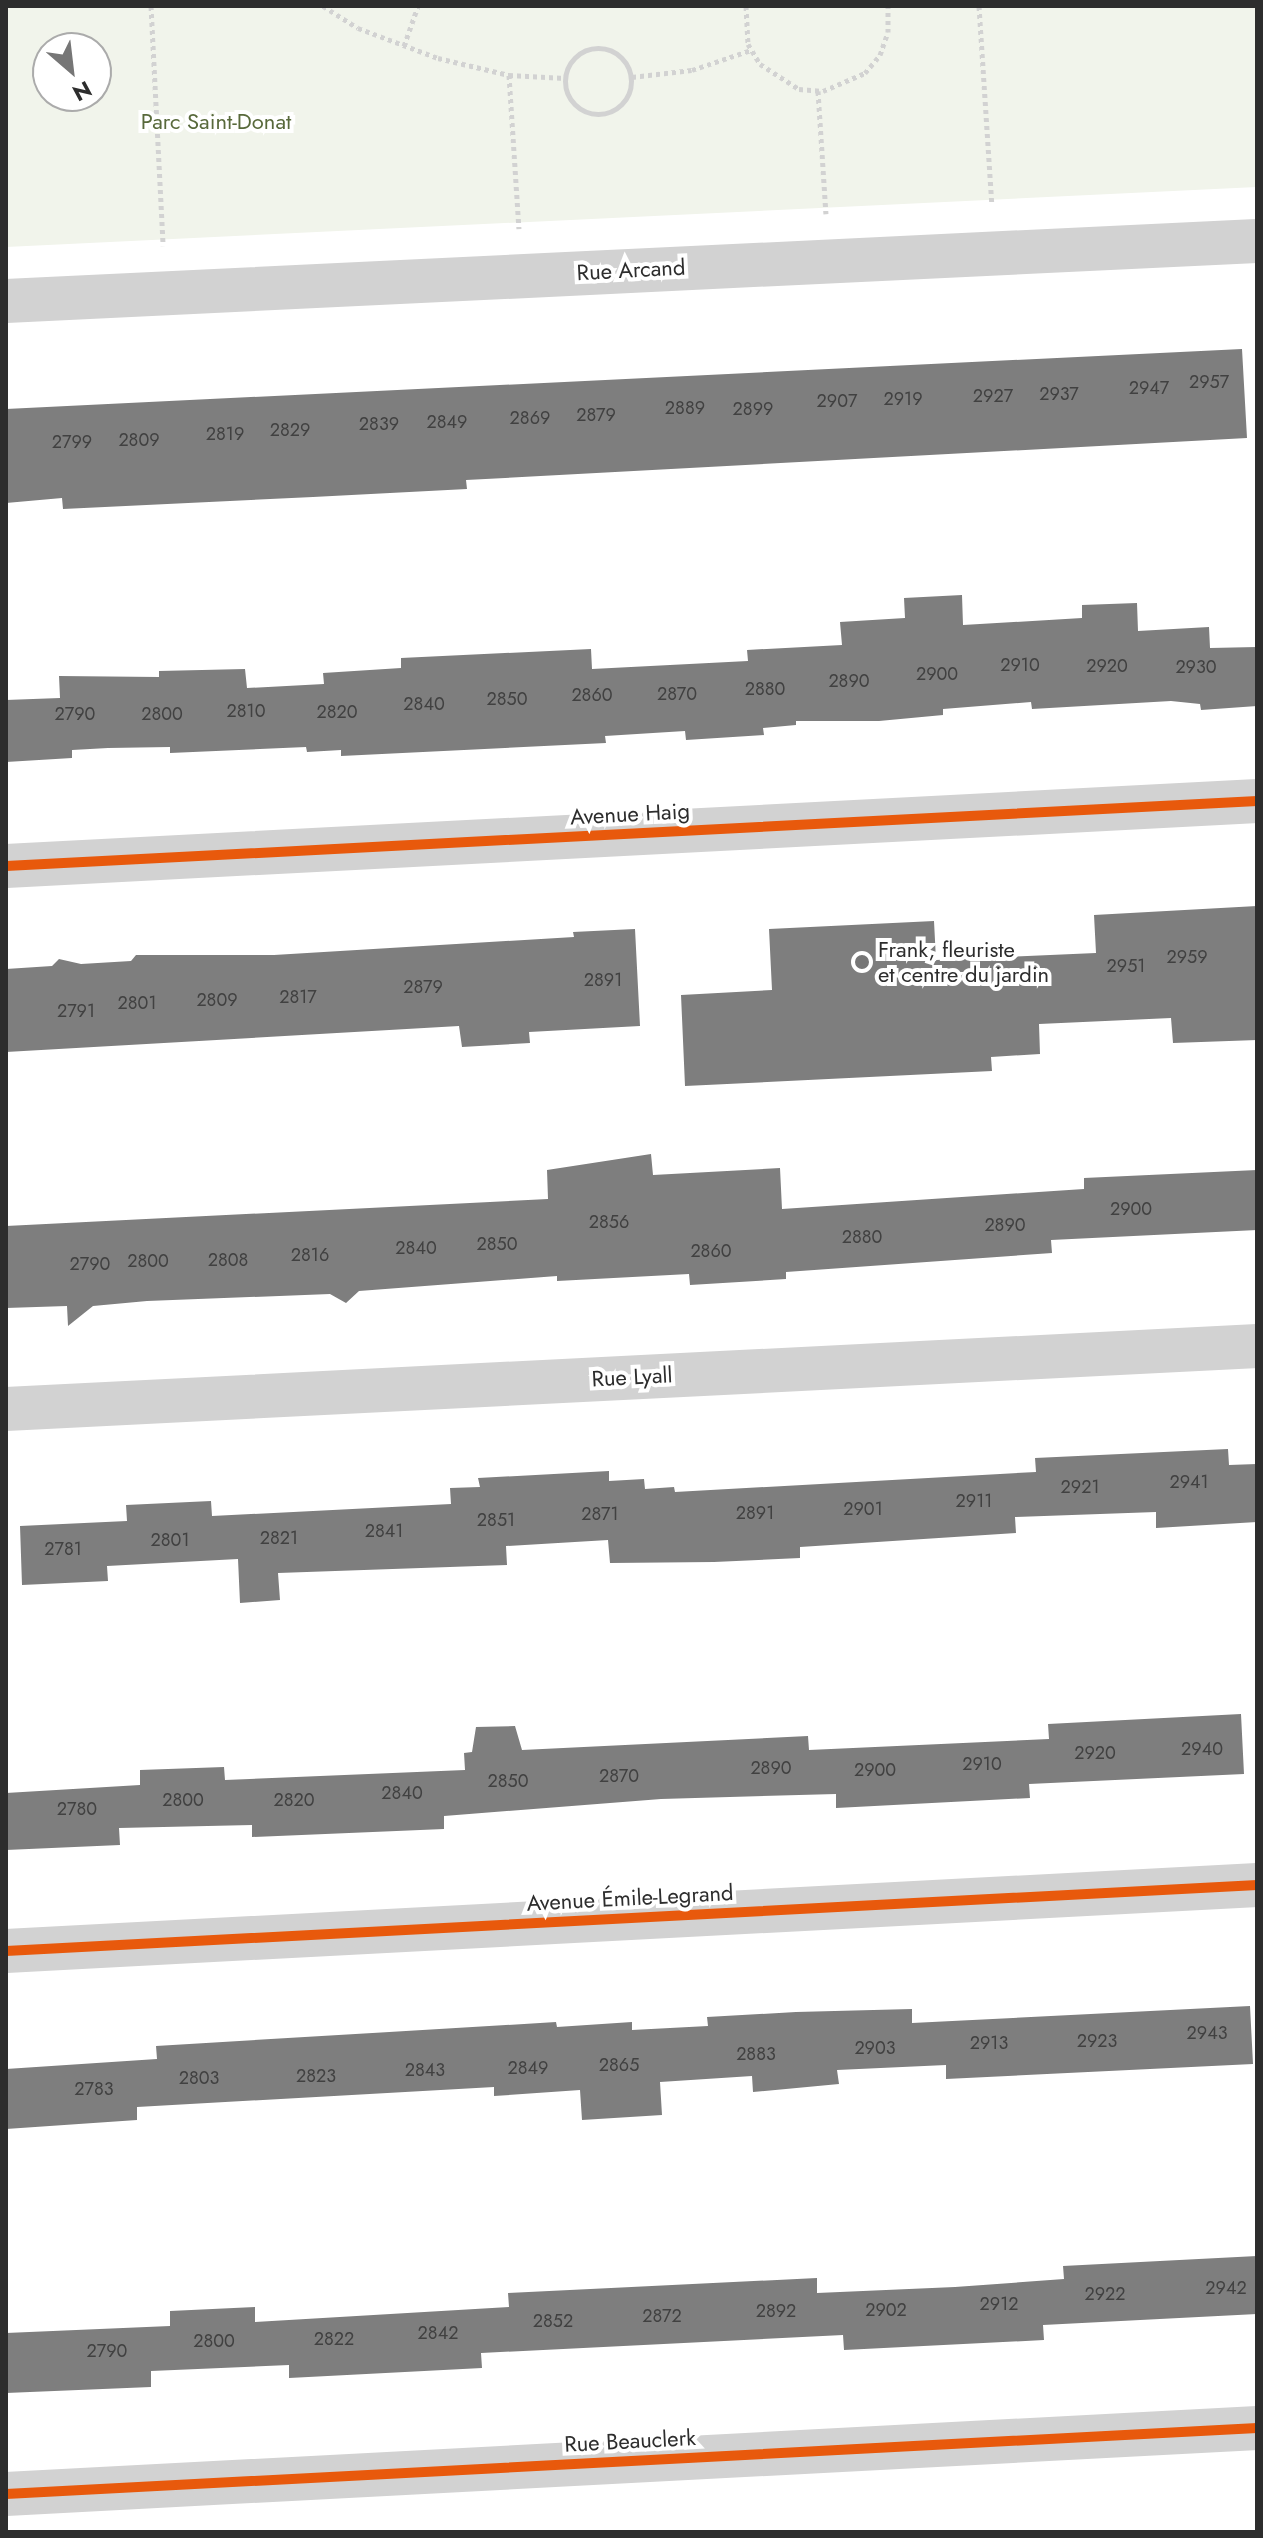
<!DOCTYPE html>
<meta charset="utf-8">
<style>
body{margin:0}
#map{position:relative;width:1263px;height:2538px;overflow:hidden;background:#fff;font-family:Jost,sans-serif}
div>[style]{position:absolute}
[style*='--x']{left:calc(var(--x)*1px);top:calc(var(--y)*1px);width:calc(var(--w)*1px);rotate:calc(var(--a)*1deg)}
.green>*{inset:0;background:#f1f4eb}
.building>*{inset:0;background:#7e7e7e}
.path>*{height:5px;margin-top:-2.5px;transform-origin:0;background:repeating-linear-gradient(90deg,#d2d2d2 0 4px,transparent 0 8px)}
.path>.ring{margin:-2.5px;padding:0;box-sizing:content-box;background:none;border:5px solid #d2d2d2;border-radius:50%}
.minor>*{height:44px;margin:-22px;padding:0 22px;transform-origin:22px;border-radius:22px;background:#d2d2d2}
.cycleway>*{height:10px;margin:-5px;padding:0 5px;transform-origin:5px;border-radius:5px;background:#e8590c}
.dots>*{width:22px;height:22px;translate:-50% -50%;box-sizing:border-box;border:4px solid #fff;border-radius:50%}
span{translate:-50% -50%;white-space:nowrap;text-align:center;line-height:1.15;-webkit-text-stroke:8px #fff;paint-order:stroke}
.number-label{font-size:18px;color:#414141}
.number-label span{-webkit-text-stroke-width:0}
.park-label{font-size:22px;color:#58693b}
.street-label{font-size:22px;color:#2d2d2d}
.poi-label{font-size:22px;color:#2d2d2d}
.left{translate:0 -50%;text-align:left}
.frame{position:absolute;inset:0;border:8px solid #2d2d2d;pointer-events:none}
.north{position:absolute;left:32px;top:32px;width:80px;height:80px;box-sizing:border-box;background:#fff;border:2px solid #ababab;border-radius:50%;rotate:152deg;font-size:22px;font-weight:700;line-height:32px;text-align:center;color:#2d2d2d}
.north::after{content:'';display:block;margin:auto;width:28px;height:36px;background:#767676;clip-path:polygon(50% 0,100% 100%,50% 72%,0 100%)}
</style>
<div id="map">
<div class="green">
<div style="clip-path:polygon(evenodd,6px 6px,1257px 6px,1257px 187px,6px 247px,6px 6px,48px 48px,96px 48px,96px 96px,48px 96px,48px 48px)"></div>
</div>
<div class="building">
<div style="clip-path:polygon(1242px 349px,1247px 438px,466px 480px,467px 489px,313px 497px,63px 509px,62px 498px,6px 503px,6px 409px)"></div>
<div style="clip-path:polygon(962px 595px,963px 625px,1082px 618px,1082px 605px,1137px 603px,1138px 631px,1209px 627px,1210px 648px,1257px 647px,1257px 706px,1201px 710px,1200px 704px,1171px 701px,1032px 709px,1031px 702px,943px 709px,943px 715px,879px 721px,796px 721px,796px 725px,763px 728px,764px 735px,686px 740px,685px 731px,605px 736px,606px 743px,341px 756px,341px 750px,307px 752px,306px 747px,170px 753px,170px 747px,108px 748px,72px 750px,72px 758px,6px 762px,6px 700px,60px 698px,59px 676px,159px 677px,159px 671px,245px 669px,247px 688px,324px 684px,323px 673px,401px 668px,401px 658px,591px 649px,592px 669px,748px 661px,747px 650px,842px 645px,840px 622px,905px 618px,904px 598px)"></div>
<div style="clip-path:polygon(1257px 906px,1257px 1040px,1173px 1043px,1171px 1018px,1039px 1024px,1040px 1054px,991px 1057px,992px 1071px,685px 1086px,681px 995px,772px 990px,769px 929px,934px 921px,936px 960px,1096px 953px,1094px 915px)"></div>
<div style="clip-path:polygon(635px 929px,640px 1026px,529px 1032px,530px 1043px,462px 1047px,459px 1026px,6px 1052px,6px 969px,52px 966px,59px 959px,81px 964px,131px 961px,136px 955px,274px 955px,574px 937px,573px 932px)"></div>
<div style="clip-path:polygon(651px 1154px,653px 1175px,780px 1168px,782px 1209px,1084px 1189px,1084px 1178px,1257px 1170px,1257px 1230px,1051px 1240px,1052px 1253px,786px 1272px,786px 1279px,690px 1285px,689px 1274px,557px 1281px,557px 1276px,359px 1291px,346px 1303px,330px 1294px,147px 1301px,93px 1306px,68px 1326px,67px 1306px,6px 1308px,6px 1226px,548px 1199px,547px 1170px)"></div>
<div style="clip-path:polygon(1228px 1449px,1229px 1465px,1257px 1464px,1257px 1522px,1156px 1528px,1156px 1512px,1015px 1517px,1016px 1533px,800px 1547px,800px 1558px,714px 1562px,610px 1563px,608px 1540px,506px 1546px,507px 1565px,278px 1573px,280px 1600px,240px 1603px,238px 1559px,107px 1566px,108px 1581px,22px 1585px,20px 1526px,127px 1521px,126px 1505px,211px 1501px,212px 1516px,451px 1504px,450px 1488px,480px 1487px,478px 1478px,609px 1471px,609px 1481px,644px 1479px,645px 1489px,674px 1487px,675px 1492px,1036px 1472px,1035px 1458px)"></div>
<div style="clip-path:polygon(1241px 1714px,1244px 1774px,1029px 1784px,1030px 1798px,836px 1808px,836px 1794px,661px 1799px,444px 1816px,444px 1829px,252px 1837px,252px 1825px,119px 1828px,120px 1845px,6px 1850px,6px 1793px,140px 1785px,140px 1770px,224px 1767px,225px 1780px,465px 1770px,464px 1753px,472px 1752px,476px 1727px,515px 1726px,522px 1750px,808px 1736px,809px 1750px,1049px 1739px,1048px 1724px)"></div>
<div style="clip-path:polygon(1250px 2006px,1253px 2064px,946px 2079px,946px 2065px,837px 2070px,839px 2084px,753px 2092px,752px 2076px,660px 2082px,662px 2115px,582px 2120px,580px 2090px,494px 2096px,494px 2087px,137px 2107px,137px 2120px,6px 2129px,6px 2069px,157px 2059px,156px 2046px,556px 2022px,557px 2027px,632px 2022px,632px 2030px,708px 2026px,707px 2017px,796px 2012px,912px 2009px,912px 2023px)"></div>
<div style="clip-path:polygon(1257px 2256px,1257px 2314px,1043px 2325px,1044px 2340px,844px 2350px,843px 2335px,481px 2353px,482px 2368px,289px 2378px,289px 2365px,151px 2371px,151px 2387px,6px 2393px,6px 2333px,170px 2326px,170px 2311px,255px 2307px,255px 2322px,509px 2307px,508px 2293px,817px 2278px,817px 2293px,955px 2287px,1064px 2279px,1063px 2266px)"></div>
</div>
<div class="path">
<div style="--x:151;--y:6;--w:240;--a:87.1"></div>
<div style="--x:323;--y:6;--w:41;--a:32.2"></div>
<div style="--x:358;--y:28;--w:85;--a:20.6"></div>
<div style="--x:438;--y:58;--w:73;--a:13.5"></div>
<div style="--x:509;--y:75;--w:56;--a:3.1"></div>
<div style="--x:746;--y:6;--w:38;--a:87"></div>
<div style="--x:748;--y:44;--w:23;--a:59"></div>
<div style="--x:760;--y:64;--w:46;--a:32.7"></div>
<div style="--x:799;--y:89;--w:24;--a:5"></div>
<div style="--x:823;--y:91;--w:46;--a:-23.2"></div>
<div style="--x:865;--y:73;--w:23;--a:-50"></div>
<div style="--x:880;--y:55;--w:24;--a:-71"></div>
<div style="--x:888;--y:32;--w:26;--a:-90"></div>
<div style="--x:979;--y:6;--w:199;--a:86.3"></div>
<div style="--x:404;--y:46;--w:42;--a:-70.7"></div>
<div class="ring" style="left:565px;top:48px;width:61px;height:61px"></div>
<div style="--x:509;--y:75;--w:154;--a:86.3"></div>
<div style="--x:632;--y:77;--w:60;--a:-6.7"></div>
<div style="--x:692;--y:70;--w:62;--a:-18.7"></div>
<div style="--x:818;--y:91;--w:123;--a:86.3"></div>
</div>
<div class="minor">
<div style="--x:6;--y:301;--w:1252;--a:-2.75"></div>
<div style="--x:6;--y:866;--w:1253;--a:-2.97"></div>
<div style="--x:6;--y:1409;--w:1253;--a:-2.88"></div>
<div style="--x:6;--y:1951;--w:1253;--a:-3.02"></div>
<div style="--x:6;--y:2494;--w:1253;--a:-3.02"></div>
</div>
<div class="cycleway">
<div style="--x:6;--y:866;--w:1253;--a:-2.97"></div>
<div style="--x:6;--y:1951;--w:1253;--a:-3.02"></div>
<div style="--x:6;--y:2494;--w:1253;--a:-3.02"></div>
</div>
<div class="dots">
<div style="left:862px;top:962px;background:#767676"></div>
</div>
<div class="number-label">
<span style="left:1209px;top:382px">2957</span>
<span style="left:1149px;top:388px">2947</span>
<span style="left:1059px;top:394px">2937</span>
<span style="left:993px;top:396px">2927</span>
<span style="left:903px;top:399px">2919</span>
<span style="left:837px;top:401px">2907</span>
<span style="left:685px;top:408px">2889</span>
<span style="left:753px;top:409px">2899</span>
<span style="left:596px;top:415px">2879</span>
<span style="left:530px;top:418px">2869</span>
<span style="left:447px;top:422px">2849</span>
<span style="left:379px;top:424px">2839</span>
<span style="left:290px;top:430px">2829</span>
<span style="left:225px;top:434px">2819</span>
<span style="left:139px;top:440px">2809</span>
<span style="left:72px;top:442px">2799</span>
<span style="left:1020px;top:665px">2910</span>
<span style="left:1107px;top:666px">2920</span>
<span style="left:1196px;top:667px">2930</span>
<span style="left:937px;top:674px">2900</span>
<span style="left:849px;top:681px">2890</span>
<span style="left:765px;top:689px">2880</span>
<span style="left:677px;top:694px">2870</span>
<span style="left:592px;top:695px">2860</span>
<span style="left:507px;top:699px">2850</span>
<span style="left:424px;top:704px">2840</span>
<span style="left:246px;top:711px">2810</span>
<span style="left:337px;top:712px">2820</span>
<span style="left:75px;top:714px">2790</span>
<span style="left:162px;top:714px">2800</span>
<span style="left:1187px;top:957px">2959</span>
<span style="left:1126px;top:966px">2951</span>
<span style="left:603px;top:980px">2891</span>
<span style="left:423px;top:987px">2879</span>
<span style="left:298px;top:997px">2817</span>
<span style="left:217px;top:1000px">2809</span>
<span style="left:137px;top:1003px">2801</span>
<span style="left:76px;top:1011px">2791</span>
<span style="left:1131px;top:1209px">2900</span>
<span style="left:609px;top:1222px">2856</span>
<span style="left:1005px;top:1225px">2890</span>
<span style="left:862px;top:1237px">2880</span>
<span style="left:497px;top:1244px">2850</span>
<span style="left:416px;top:1248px">2840</span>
<span style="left:711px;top:1251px">2860</span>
<span style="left:310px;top:1255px">2816</span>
<span style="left:228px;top:1260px">2808</span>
<span style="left:148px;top:1261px">2800</span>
<span style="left:90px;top:1264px">2790</span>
<span style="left:1189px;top:1482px">2941</span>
<span style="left:1080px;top:1487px">2921</span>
<span style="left:974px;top:1501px">2911</span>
<span style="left:863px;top:1509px">2901</span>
<span style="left:755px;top:1513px">2891</span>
<span style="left:600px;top:1514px">2871</span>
<span style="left:496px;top:1520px">2851</span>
<span style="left:384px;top:1531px">2841</span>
<span style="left:279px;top:1538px">2821</span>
<span style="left:170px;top:1540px">2801</span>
<span style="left:63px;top:1549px">2781</span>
<span style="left:1202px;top:1749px">2940</span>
<span style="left:1095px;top:1753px">2920</span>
<span style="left:982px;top:1764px">2910</span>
<span style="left:771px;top:1768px">2890</span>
<span style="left:875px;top:1770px">2900</span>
<span style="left:619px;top:1776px">2870</span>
<span style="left:508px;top:1781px">2850</span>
<span style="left:402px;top:1793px">2840</span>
<span style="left:183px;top:1800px">2800</span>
<span style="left:294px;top:1800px">2820</span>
<span style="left:77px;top:1809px">2780</span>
<span style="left:1207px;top:2033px">2943</span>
<span style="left:1097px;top:2041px">2923</span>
<span style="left:989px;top:2043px">2913</span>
<span style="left:875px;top:2048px">2903</span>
<span style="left:756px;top:2054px">2883</span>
<span style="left:619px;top:2065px">2865</span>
<span style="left:528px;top:2068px">2849</span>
<span style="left:425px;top:2070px">2843</span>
<span style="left:316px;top:2076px">2823</span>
<span style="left:199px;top:2078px">2803</span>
<span style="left:94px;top:2089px">2783</span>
<span style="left:1226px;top:2288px">2942</span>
<span style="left:1105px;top:2294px">2922</span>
<span style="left:999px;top:2304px">2912</span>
<span style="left:886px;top:2310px">2902</span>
<span style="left:776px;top:2311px">2892</span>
<span style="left:662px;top:2316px">2872</span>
<span style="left:553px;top:2321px">2852</span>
<span style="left:438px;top:2333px">2842</span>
<span style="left:334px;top:2339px">2822</span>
<span style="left:214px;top:2341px">2800</span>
<span style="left:107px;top:2351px">2790</span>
</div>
<div class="park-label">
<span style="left:216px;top:122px">Parc Saint-Donat</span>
</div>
<div class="street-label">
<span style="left:631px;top:270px;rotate:-3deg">Rue Arcand</span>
<span style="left:630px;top:814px;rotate:-3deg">Avenue Haig</span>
<span style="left:632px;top:1377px;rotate:-3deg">Rue Lyall</span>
<span style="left:630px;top:1898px;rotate:-3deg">Avenue Émile-Legrand</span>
<span style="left:630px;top:2441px;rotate:-3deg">Rue Beauclerk</span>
</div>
<div class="poi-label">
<span class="left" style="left:878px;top:962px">Frank, fleuriste<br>et centre du jardin</span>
</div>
<div class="frame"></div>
<div class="north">N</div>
</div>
